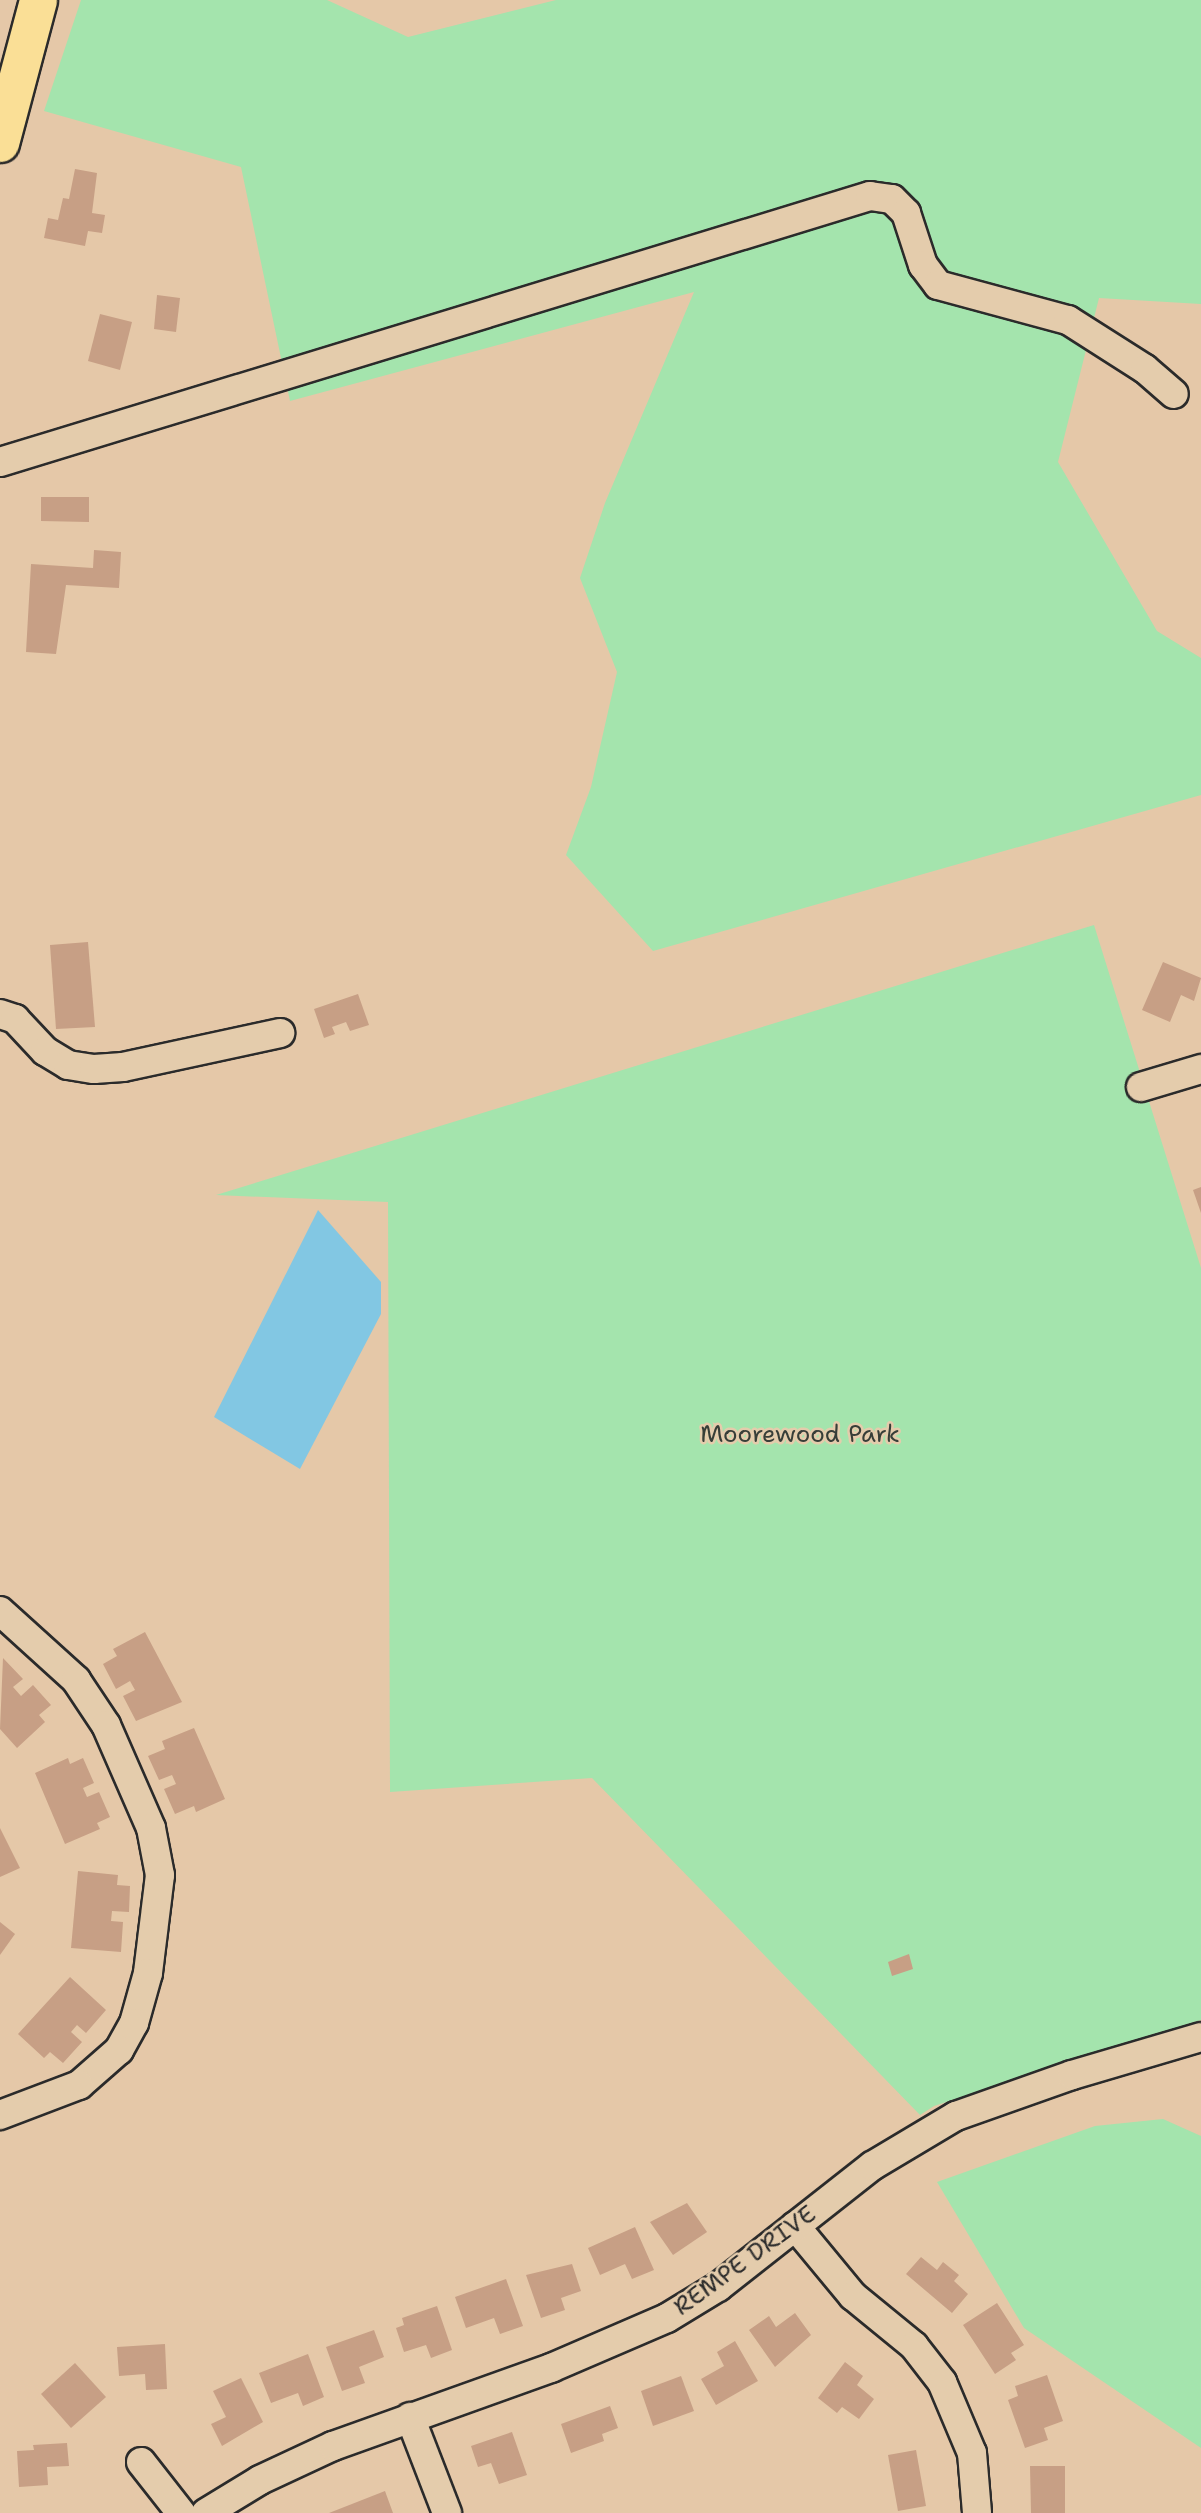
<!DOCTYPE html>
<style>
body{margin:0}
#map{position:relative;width:1201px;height:2513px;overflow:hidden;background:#e5c8a8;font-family:"Shantell Sans",sans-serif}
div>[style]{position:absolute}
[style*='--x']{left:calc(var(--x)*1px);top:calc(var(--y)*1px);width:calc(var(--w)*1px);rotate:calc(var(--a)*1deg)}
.green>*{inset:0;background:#a4e4ad}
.water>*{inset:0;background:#82c7e3}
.building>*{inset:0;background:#c79f85}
.roads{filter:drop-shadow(2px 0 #2b2b2b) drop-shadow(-2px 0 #2b2b2b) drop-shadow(0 2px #2b2b2b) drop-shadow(0 -2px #2b2b2b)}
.minor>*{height:28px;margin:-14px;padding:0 14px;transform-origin:14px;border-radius:14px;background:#e4ccac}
.major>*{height:37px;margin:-18.5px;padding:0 18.5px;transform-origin:18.5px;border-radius:18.5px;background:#fadf96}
span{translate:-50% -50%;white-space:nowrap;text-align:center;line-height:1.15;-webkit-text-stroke:5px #e4ccac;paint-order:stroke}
.park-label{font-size:24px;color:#373e38}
.street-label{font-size:24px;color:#2b2b2b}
</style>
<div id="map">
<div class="green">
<div style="clip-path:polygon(81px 0,327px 0,408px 37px,556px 0,1201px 0,1201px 304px,1099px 298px,1058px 462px,1157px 631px,1201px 658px,1201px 795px,653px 951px,566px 855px,591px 787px,617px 672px,580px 578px,605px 503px,694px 292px,290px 401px,241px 167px,44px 111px)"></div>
<div style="clip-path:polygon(1094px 925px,1201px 1268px,1201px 2020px,934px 2106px,920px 2115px,592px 1778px,390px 1792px,388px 1202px,216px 1195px)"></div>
<div style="clip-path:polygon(1163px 2119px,1201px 2136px,1201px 2448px,1024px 2328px,937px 2182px,1095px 2126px)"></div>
</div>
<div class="water">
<div style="clip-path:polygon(318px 1210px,381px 1282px,381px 1314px,300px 1469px,214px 1417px)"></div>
</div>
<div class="building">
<div style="clip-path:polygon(75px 169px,97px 173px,92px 213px,105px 215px,102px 233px,88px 231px,85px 246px,44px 238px,48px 218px,58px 220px,63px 198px,69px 199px)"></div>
<div style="clip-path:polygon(157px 295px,180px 298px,176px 332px,154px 329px)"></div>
<div style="clip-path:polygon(100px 314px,132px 322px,120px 370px,88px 361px)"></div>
<div style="clip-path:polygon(41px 497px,89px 497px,89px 522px,41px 521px)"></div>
<div style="clip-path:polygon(94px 550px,121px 552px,119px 588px,66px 585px,56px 654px,26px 652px,31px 564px,93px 568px)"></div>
<div style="clip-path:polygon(88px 942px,95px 1027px,56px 1029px,50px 945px)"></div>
<div style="clip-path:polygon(1163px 962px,1201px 978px,1194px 1001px,1181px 995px,1170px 1022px,1142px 1010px)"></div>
<div style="clip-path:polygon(358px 994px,369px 1025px,350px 1031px,346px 1022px,332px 1027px,335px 1034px,324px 1038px,314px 1009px)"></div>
<div style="clip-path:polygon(1201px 1187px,1201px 1213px,1193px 1190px)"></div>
<div style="clip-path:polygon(145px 1632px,182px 1702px,136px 1721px,123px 1696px,135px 1690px,130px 1681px,116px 1689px,103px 1664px,117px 1656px,113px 1649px)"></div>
<div style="clip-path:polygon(3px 1658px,23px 1679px,13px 1687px,21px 1696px,33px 1685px,51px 1705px,39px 1715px,45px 1722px,17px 1748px,0 1729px)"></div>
<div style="clip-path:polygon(194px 1728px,225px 1799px,196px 1812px,194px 1806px,175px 1814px,164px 1789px,176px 1784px,172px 1775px,159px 1780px,148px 1756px,165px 1749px,162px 1741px)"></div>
<div style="clip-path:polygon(68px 1758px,70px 1764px,83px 1758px,94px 1783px,83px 1788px,87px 1797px,99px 1792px,110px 1817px,97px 1823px,100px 1829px,65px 1844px,35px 1773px)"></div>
<div style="clip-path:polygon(0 1828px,20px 1868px,0 1877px)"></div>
<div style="clip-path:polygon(78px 1871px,118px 1875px,117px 1885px,130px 1886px,129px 1912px,112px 1911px,111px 1921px,123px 1922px,121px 1952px,71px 1948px)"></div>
<div style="clip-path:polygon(0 1922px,15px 1934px,0 1955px)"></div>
<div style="clip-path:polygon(909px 1954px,913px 1969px,892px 1976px,888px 1962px)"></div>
<div style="clip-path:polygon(70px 1977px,106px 2010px,86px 2033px,77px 2025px,71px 2032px,82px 2042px,63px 2063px,50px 2052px,44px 2058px,18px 2034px)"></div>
<div style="clip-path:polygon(687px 2203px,707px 2232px,673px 2255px,650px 2222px)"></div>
<div style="clip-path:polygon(635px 2227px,654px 2270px,632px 2279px,625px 2264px,600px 2275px,588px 2248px)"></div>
<div style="clip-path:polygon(921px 2257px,937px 2270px,943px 2262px,959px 2275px,954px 2281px,968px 2294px,952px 2313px,906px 2274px)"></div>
<div style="clip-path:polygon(572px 2264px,581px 2291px,561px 2298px,565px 2310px,541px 2318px,526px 2275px)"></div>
<div style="clip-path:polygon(506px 2279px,523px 2326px,500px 2334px,494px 2318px,466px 2328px,455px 2297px)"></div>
<div style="clip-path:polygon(997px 2303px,1024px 2345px,1011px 2353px,1016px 2360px,995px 2374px,963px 2325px)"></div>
<div style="clip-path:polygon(437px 2306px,452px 2350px,431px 2358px,426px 2345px,404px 2352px,396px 2328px,404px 2325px,402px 2318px)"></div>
<div style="clip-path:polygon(795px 2313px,811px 2335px,775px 2367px,749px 2330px,769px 2316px,776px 2327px)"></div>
<div style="clip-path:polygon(374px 2330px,384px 2357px,359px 2367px,365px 2383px,342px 2391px,326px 2347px)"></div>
<div style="clip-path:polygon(735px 2341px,758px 2381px,716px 2405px,701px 2379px,724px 2366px,717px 2352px)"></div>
<div style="clip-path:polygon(165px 2344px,167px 2389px,146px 2390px,145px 2374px,119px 2376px,117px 2347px)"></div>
<div style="clip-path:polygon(308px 2354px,324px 2397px,303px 2406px,298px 2393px,271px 2403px,259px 2373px)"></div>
<div style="clip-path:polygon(845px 2362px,863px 2376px,857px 2385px,874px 2399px,859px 2419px,842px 2407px,837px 2413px,818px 2398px)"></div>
<div style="clip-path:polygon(75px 2363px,106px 2397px,71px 2428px,41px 2394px)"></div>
<div style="clip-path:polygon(1047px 2375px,1063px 2421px,1044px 2428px,1048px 2440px,1025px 2448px,1008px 2400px,1018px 2396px,1015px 2386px)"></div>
<div style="clip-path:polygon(681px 2376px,694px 2411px,653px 2426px,641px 2391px)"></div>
<div style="clip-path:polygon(241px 2378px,263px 2422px,222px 2446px,211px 2424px,226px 2417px,213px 2391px)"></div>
<div style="clip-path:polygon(610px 2406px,618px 2428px,602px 2434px,604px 2441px,571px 2453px,561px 2424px)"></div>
<div style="clip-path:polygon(512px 2432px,527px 2475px,499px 2484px,491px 2463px,478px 2467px,471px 2446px)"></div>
<div style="clip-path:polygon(67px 2443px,69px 2466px,47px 2467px,48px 2485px,19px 2487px,17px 2451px,34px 2450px,33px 2445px)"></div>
<div style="clip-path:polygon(916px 2450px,926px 2506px,898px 2511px,888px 2455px)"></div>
<div style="clip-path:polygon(1030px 2466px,1065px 2466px,1065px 2513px,1031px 2513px)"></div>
<div style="clip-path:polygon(385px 2491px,393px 2513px,329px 2513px)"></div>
</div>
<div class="roads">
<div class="minor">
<div style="--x:0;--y:462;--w:910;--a:-17"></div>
<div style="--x:870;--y:196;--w:22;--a:8"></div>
<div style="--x:892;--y:199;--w:20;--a:45"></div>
<div style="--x:906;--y:213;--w:55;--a:71.9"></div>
<div style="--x:923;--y:265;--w:25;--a:53"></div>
<div style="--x:938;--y:285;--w:135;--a:15.1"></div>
<div style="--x:1068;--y:320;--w:91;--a:32.5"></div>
<div style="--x:1145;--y:369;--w:38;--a:41"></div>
<div style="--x:0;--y:1014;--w:16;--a:18"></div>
<div style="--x:15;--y:1019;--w:44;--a:46.8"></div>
<div style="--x:45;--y:1051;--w:27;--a:31"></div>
<div style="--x:68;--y:1065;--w:26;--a:9"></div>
<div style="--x:94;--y:1069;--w:29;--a:-4"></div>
<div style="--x:123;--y:1067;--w:161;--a:-12.2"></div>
<div style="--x:1141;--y:1087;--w:63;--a:-16.7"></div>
<div style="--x:0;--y:1611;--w:103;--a:42.2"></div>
<div style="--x:76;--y:1680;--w:54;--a:56.3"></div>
<div style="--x:106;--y:1725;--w:112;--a:66.4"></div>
<div style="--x:151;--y:1828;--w:48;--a:79.2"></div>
<div style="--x:160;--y:1875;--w:99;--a:97"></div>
<div style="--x:148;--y:1973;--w:52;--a:105.6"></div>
<div style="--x:134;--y:2023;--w:31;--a:119"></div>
<div style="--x:119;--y:2050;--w:53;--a:138.8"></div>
<div style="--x:79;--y:2085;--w:85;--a:159.2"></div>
<div style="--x:795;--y:2226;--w:91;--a:50.4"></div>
<div style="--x:853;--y:2296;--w:79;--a:39.3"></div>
<div style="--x:914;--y:2346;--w:46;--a:52.1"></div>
<div style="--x:942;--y:2382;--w:77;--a:67.1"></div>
<div style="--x:972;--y:2453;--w:60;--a:85.2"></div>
<div style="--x:410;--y:2417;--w:103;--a:68.9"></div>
<div style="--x:141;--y:2462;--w:65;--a:51.9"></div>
<div style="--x:206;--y:2513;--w:63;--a:-31.4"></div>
<div style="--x:260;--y:2480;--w:81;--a:-25"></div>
<div style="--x:333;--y:2446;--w:232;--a:-19.7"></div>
<div style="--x:551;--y:2368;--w:126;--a:-23.3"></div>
<div style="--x:667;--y:2318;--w:60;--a:-31.3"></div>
<div style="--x:718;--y:2287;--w:196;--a:-38.2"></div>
<div style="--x:872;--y:2166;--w:98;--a:-30.8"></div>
<div style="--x:956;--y:2116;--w:123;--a:-19.5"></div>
<div style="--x:1072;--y:2075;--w:134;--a:-16.4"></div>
</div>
<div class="major">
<div style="--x:0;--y:143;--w:148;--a:-75.1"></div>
</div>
</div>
<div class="park-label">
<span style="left:800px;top:1435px">Moorewood Park</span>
</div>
<div class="street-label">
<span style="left:745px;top:2261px;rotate:-36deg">REMPE DRIVE</span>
</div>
</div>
